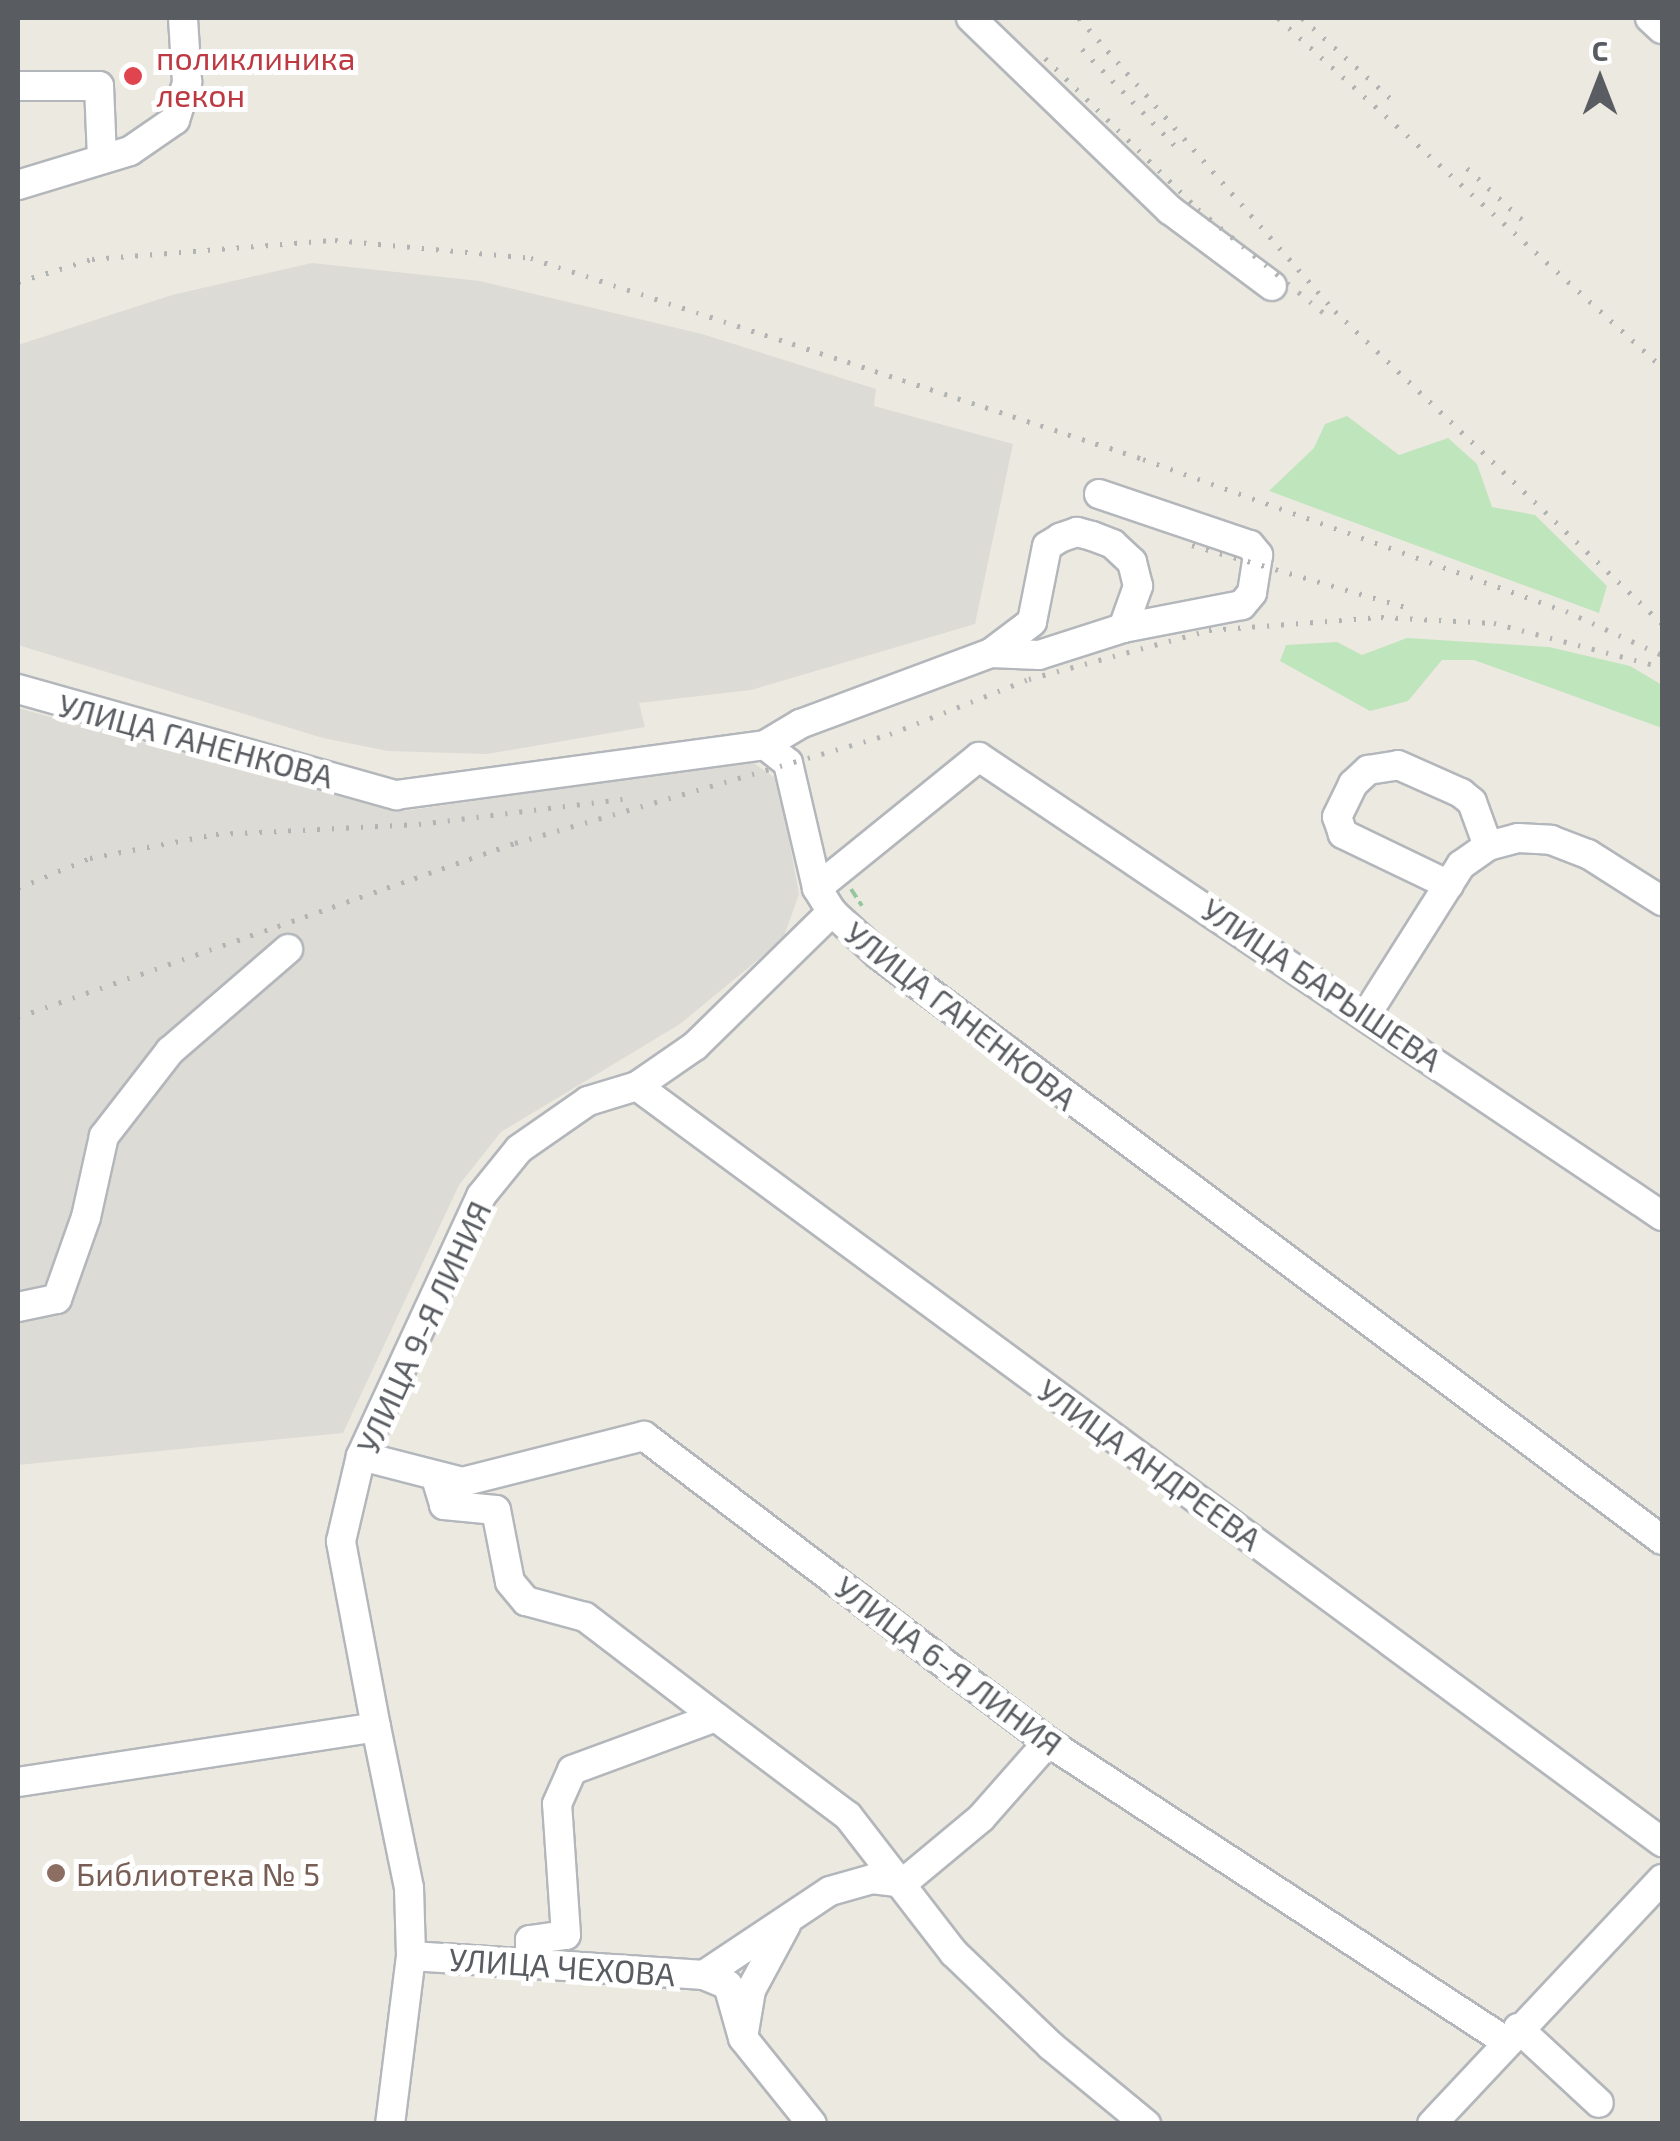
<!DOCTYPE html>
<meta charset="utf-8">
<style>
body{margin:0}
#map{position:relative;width:1680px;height:2141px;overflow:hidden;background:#ece9e0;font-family:"Exo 2",sans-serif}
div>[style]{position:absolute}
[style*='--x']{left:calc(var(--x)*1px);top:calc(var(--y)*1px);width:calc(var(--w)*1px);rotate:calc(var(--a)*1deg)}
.industrial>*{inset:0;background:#dddbd5}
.green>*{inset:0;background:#bfe5bc}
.path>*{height:4px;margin-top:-2px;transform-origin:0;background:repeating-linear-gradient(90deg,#95c6a0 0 10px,transparent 0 15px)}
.roads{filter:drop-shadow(2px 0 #b3b7bb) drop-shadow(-2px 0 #b3b7bb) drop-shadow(0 2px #b3b7bb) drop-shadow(0 -2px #b3b7bb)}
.minor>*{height:28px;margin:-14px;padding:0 14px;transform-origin:14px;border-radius:14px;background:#fff}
.rail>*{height:5px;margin-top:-2.5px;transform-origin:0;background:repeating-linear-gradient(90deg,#b2b3b3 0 2.5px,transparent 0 14.5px)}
.dots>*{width:28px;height:28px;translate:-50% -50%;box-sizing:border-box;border:5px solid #fff;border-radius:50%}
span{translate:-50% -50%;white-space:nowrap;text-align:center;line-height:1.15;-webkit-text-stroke:10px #fff;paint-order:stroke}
.health-label{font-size:32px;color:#be3a42}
.left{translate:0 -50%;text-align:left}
.street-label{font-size:32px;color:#595d62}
.education-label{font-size:32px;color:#785e54}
.frame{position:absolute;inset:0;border:20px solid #595d62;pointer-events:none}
.north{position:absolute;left:1550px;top:30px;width:100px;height:100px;-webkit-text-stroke:8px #fff;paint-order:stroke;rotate:0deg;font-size:28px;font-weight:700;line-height:40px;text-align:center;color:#595d62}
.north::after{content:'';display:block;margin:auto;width:35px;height:45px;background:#595d62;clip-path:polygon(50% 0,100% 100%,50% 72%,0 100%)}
</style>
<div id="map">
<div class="industrial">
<div style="clip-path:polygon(312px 263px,480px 281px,702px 334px,876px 389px,874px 406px,1013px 444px,975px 624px,751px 690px,639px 703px,645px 727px,487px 754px,388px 751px,323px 738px,18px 645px,18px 345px,172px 295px)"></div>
<div style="clip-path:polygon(18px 708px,397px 812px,751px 761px,778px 780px,799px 894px,783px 939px,680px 1024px,501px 1132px,459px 1185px,343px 1433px,18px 1465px)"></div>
</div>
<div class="green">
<div style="clip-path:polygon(1347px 416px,1399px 455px,1448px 438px,1477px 464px,1492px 507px,1535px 515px,1607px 586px,1599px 613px,1269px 491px,1314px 448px,1325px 424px)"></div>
<div style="clip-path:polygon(1407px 638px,1549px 647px,1630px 666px,1662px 685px,1662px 728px,1474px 660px,1442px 660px,1408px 701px,1370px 711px,1280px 661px,1286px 645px,1337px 642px,1362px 655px)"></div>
</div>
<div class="path">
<div style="--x:851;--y:889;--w:20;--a:57"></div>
</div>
<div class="roads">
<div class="minor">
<div style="--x:971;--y:18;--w:277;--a:44"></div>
<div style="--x:1170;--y:210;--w:127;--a:36.7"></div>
<div style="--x:1650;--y:18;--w:16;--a:43"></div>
<div style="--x:18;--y:86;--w:81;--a:0"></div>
<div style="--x:99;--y:86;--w:73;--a:87.6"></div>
<div style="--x:18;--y:185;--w:117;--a:-16.9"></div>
<div style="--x:130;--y:151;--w:55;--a:-34.6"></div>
<div style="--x:175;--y:120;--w:40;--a:-72"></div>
<div style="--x:187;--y:82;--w:64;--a:-93.6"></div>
<div style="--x:1099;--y:494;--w:159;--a:18.7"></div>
<div style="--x:1250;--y:545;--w:13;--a:51"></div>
<div style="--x:1258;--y:555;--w:38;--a:99"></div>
<div style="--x:1252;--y:593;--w:16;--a:130"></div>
<div style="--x:1242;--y:605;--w:121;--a:169.1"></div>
<div style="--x:18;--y:689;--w:393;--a:15.7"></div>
<div style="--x:396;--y:795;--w:372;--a:-7.7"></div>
<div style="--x:765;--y:745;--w:29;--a:38"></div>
<div style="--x:788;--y:763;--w:128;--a:76.9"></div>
<div style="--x:817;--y:888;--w:28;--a:58"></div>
<div style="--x:832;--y:912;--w:64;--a:42.5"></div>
<div style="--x:879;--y:955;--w:977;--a:36.76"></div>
<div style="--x:765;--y:745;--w:41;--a:-31"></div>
<div style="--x:800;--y:724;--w:204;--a:-20.4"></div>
<div style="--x:991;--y:653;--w:48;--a:2.4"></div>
<div style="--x:1039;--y:655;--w:88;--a:-17.8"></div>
<div style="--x:1123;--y:628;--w:45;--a:-70.3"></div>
<div style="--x:1138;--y:586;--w:25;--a:-104"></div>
<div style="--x:1132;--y:562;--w:26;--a:-137"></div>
<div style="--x:1113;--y:544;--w:22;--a:-159"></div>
<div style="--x:1092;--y:536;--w:16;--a:-165"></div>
<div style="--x:1077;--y:532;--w:18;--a:161"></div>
<div style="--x:1060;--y:538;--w:15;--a:148"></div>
<div style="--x:1047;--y:546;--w:77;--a:101.2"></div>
<div style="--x:1032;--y:622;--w:51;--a:142.9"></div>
<div style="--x:1449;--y:885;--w:118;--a:-154.3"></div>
<div style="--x:1343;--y:834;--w:18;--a:-109"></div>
<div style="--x:1337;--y:817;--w:37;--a:-64"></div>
<div style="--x:1353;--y:784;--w:21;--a:-43"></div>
<div style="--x:1368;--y:770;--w:30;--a:-9"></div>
<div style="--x:1398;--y:765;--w:69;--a:24"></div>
<div style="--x:1461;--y:793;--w:14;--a:39"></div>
<div style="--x:1472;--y:802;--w:47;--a:70"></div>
<div style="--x:817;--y:888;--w:208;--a:-39"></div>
<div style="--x:979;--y:757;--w:823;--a:33.9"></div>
<div style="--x:1368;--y:1012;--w:174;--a:-57.7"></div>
<div style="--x:1461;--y:865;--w:33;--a:-35"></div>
<div style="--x:1488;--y:846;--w:31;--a:-15"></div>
<div style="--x:1518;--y:838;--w:33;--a:3"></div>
<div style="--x:1551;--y:840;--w:40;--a:21"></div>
<div style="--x:1588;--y:854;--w:88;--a:32.4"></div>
<div style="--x:637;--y:1086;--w:1274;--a:36.41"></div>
<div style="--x:18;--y:1307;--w:40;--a:-12"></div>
<div style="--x:57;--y:1299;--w:87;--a:-70.5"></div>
<div style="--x:86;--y:1217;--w:83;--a:-77.5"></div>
<div style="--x:104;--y:1136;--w:108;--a:-52.2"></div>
<div style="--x:170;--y:1051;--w:156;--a:-40.8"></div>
<div style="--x:361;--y:1456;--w:104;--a:14.4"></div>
<div style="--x:462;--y:1482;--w:188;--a:-14.2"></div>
<div style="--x:644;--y:1436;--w:507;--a:37.14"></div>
<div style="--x:1048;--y:1742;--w:548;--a:33.17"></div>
<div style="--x:436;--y:1478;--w:28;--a:73"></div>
<div style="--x:444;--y:1505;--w:52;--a:5.5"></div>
<div style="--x:496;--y:1510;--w:73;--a:79"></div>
<div style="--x:510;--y:1582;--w:25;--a:50"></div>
<div style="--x:526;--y:1601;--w:61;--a:15.2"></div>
<div style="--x:585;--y:1617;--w:165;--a:37.4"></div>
<div style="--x:376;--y:1727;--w:164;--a:78.4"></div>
<div style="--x:409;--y:1888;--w:68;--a:88.3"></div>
<div style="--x:411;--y:1956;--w:169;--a:97.1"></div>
<div style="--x:18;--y:1782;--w:362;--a:-8.7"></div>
<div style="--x:376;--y:1727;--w:189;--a:-100.7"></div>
<div style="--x:341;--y:1541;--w:87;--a:-76.8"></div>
<div style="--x:361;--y:1456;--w:286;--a:-65.2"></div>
<div style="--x:481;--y:1196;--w:60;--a:-51"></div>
<div style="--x:519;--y:1149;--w:84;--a:-34.8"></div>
<div style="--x:588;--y:1101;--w:51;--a:-17"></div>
<div style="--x:637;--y:1086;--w:70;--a:-34.6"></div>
<div style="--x:695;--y:1046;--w:192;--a:-44.4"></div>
<div style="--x:411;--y:1956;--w:294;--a:3.7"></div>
<div style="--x:704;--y:1975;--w:151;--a:-33.7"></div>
<div style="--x:830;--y:1891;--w:44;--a:-15.9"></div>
<div style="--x:872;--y:1879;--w:31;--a:7"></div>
<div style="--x:903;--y:1883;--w:102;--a:-39.8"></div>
<div style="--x:981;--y:1818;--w:101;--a:-48.6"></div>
<div style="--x:530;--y:1964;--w:24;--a:-90"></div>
<div style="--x:530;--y:1940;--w:36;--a:-8"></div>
<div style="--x:566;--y:1935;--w:131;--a:-93.9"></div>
<div style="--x:557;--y:1804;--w:37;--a:-66"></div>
<div style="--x:572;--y:1770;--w:153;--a:-20.2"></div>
<div style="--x:716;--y:1717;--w:165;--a:36.9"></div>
<div style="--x:848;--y:1816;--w:173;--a:52.3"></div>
<div style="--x:954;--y:1953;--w:134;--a:43.8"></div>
<div style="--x:1051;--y:2046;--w:123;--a:39.4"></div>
<div style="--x:704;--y:1975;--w:26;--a:23"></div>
<div style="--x:728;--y:1985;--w:55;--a:74.2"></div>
<div style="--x:743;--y:2038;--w:110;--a:51.3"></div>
<div style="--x:1518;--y:2028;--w:110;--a:42.8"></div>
<div style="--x:744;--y:2032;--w:43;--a:-80.5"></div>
<div style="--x:751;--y:1990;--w:74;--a:-61.7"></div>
<div style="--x:1432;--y:2124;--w:336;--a:-46.8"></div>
</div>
</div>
<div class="rail">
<div style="--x:1079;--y:18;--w:389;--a:48.9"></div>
<div style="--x:1335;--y:311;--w:453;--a:43.7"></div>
<div style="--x:1278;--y:18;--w:519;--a:42.27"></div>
<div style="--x:1302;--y:18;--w:128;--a:42.2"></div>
<div style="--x:1082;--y:49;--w:144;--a:46.1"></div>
<div style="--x:1045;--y:58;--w:215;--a:44.6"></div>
<div style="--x:1198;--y:209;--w:165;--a:39.6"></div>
<div style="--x:1467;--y:168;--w:85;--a:43.1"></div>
<div style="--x:18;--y:282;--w:77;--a:-17.3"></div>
<div style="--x:92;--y:259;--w:244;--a:-4.5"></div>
<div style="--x:335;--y:240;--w:197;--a:5.2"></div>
<div style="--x:531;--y:258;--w:644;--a:18.18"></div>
<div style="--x:1143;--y:459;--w:449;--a:19.8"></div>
<div style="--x:1566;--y:611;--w:106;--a:24.6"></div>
<div style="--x:1192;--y:545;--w:223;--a:16.2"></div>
<div style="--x:18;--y:888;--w:78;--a:-22.6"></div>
<div style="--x:90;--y:858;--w:128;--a:-10.8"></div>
<div style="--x:216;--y:834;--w:203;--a:-2.8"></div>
<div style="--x:419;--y:824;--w:207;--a:-7"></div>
<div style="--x:18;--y:1017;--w:527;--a:-19.3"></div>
<div style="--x:515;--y:843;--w:391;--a:-16.2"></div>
<div style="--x:890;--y:734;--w:149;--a:-21.6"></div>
<div style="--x:1029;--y:679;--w:187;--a:-15.2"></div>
<div style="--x:1209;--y:630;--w:172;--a:-4.3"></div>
<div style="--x:1381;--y:617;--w:113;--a:3"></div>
<div style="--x:1494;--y:623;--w:170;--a:14.7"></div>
</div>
<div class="dots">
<div style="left:133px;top:76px;background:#e0444e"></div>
<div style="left:56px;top:1873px;background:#8d6e63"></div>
</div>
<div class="health-label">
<span class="left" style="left:156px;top:76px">поликлиника<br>лекон</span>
</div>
<div class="street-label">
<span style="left:196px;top:740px;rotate:15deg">УЛИЦА ГАНЕНКОВА</span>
<span style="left:1322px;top:984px;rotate:34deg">УЛИЦА БАРЫШЕВА</span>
<span style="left:961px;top:1015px;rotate:38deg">УЛИЦА ГАНЕНКОВА</span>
<span style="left:423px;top:1327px;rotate:-65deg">УЛИЦА 9-Я ЛИНИЯ</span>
<span style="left:1150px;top:1464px;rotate:36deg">УЛИЦА АНДРЕЕВА</span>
<span style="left:949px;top:1665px;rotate:37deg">УЛИЦА 6-Я ЛИНИЯ</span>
<span style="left:562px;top:1966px;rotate:4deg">УЛИЦА ЧЕХОВА</span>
</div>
<div class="education-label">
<span class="left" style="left:76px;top:1873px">Библиотека № 5</span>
</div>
<div class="frame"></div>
<div class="north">С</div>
</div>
